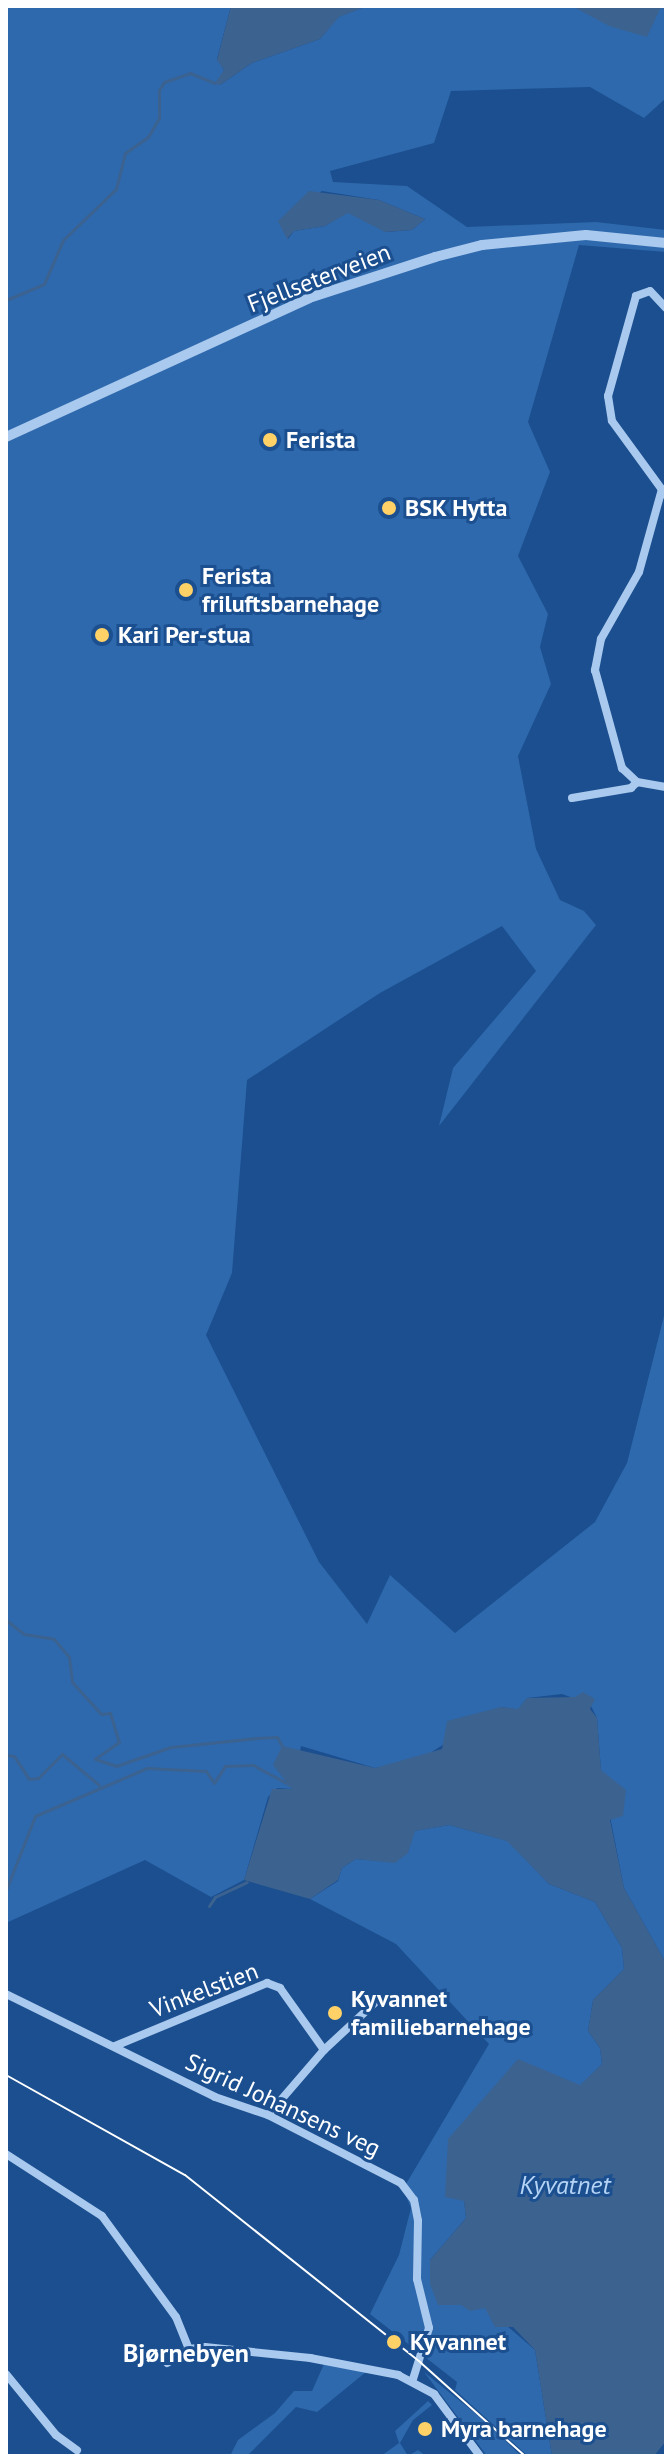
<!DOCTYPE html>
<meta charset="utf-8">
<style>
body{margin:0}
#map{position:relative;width:672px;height:2462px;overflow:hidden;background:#1b4f8f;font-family:"PT Sans",sans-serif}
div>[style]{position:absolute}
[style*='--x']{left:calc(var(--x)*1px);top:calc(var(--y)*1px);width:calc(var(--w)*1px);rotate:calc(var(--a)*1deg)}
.green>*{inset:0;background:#2e69ad}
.water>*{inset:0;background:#3c6290}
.stream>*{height:3px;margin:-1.5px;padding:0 1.5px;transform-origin:1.5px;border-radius:1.5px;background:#3c6290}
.minor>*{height:8px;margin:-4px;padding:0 4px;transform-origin:4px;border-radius:4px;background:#a9c9ee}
.tertiary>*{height:10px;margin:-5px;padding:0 5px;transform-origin:5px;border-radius:5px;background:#a9c9ee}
.tram>*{height:2px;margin:-1px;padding:0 1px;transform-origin:1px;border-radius:1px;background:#fff}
.dots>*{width:22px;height:22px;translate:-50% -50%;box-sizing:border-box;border:4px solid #1b4f8f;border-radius:50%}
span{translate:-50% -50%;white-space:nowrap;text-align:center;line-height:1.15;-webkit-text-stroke:6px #1b4f8f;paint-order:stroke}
.street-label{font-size:24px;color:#fff}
.poi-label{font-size:24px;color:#fff;font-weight:700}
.left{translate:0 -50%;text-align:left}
.water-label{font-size:26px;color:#b5d3f5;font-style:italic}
.neighbourhood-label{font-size:26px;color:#fff;font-weight:700}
.frame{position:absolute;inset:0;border:8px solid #fff;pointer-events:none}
</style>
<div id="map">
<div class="green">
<div style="clip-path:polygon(evenodd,6px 6px,231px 6px,217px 59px,224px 70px,220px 85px,252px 63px,320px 39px,338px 17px,367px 6px,666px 8px,666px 98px,644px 118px,590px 87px,451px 91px,434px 143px,330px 171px,333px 182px,407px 186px,467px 227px,596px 222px,666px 230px,666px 252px,579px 245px,528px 422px,550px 472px,518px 556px,548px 614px,540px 647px,551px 684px,518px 756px,536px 849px,560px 900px,584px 911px,596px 925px,439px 1126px,453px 1068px,536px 971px,502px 926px,380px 993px,247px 1080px,232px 1273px,206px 1335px,319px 1562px,367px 1624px,390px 1575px,455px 1633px,595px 1522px,627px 1463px,666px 1308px,666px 1963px,624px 1888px,601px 1770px,597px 1718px,590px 1704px,562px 1694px,527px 1698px,518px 1710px,501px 1707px,421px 1759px,375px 1768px,301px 1746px,293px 1789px,277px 1788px,268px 1797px,244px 1880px,211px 1897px,145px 1860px,6px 1923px,6px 6px,322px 191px,379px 200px,425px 219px,412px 230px,386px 232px,348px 212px,325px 226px,294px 231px,288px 239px,279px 221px,322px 191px)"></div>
<div style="clip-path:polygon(449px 1825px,508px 1841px,549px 1884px,595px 1902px,622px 1948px,624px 1969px,593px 2000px,588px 2031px,600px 2048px,602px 2064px,464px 2201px,466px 2218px,430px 2260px,461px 2305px,485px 2307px,535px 2350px,552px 2456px,528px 2456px,455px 2390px,457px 2382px,370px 2314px,399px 2255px,411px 2208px,403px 2189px,489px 2044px,396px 1944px,310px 1899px,338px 1881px,342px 1868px,356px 1859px,395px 1862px,408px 1852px,414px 1831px)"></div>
<div style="clip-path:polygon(324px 2364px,366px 2372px,317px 2412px,296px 2407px,247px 2456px,230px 2456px,238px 2440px,275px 2413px,294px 2391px,312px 2391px)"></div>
<div style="clip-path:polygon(424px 2372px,486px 2422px,521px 2456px,487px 2456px)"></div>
<div style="clip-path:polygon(428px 2401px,432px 2405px,413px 2420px,400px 2443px,408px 2456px,418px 2450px,426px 2456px,381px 2456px,399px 2443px,395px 2431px)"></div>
</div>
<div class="water">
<div style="clip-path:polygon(231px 6px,367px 6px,339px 17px,320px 39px,252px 63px,220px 85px,215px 83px,224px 70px,217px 60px)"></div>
<div style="clip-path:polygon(572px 6px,666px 6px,666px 8px,660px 9px,647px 37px,609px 26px)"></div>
<div style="clip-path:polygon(309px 191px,379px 200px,425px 219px,412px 230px,385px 232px,348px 213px,325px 226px,294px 231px,287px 239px,278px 221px)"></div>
<div style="clip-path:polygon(583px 1692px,595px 1699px,590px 1709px,597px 1718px,601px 1770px,626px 1790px,623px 1816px,610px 1820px,624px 1888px,666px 1963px,666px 2441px,654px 2456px,552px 2456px,535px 2350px,513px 2327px,495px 2327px,485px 2308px,470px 2311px,461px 2305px,438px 2305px,430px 2284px,430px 2260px,466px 2218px,464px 2201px,445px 2197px,448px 2139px,518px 2059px,580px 2085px,602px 2064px,600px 2048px,588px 2031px,593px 2000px,624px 1969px,622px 1948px,595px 1902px,549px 1884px,507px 1841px,449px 1825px,415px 1831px,408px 1853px,395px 1863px,356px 1859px,342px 1868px,338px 1880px,310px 1899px,244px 1880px,272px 1789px,292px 1789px,273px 1765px,282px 1746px,375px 1768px,442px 1749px,447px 1721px,501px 1707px,518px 1709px,527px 1698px,575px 1697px)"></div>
</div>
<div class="stream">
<div style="--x:6;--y:300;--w:41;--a:-22.8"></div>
<div style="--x:44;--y:284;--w:48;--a:-66.6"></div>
<div style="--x:63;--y:240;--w:74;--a:-43.9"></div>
<div style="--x:116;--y:189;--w:37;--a:-76"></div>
<div style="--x:125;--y:153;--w:28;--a:-35"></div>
<div style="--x:148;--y:137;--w:22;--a:-60"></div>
<div style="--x:159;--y:118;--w:28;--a:-90"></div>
<div style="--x:159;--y:90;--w:9;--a:-58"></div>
<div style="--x:164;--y:82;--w:28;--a:-19"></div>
<div style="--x:190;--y:73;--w:27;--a:22"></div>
<div style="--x:6;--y:1620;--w:23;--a:38"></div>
<div style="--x:24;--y:1634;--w:30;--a:9"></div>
<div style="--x:54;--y:1639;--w:23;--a:50"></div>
<div style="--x:69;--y:1657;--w:25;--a:83"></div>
<div style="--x:72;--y:1682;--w:43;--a:47.8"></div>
<div style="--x:101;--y:1714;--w:9;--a:-6"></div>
<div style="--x:110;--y:1713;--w:30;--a:73"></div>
<div style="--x:119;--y:1742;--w:29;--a:145"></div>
<div style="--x:95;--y:1759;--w:22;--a:18"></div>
<div style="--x:116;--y:1766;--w:58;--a:-19.1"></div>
<div style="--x:171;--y:1747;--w:86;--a:-6"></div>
<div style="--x:257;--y:1738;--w:20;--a:-3"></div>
<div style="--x:277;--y:1737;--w:10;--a:61"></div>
<div style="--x:6;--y:1755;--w:8;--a:7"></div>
<div style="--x:14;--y:1756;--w:27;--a:57"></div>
<div style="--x:29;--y:1779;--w:9;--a:-6"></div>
<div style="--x:38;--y:1778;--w:34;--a:-45"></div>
<div style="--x:62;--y:1754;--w:48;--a:40"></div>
<div style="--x:6;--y:1890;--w:79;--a:-68.6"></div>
<div style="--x:35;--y:1816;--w:122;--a:-23.2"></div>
<div style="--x:147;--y:1768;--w:59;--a:2.9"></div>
<div style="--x:206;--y:1771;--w:14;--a:56"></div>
<div style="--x:214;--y:1783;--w:20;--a:-57"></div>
<div style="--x:225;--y:1766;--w:28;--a:-2"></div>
<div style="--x:253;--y:1765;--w:44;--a:28.3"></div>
<div style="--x:209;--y:1906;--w:11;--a:-56"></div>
<div style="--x:215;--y:1897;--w:35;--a:-25"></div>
</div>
<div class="minor">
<div style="--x:666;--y:308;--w:23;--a:-133"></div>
<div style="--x:650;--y:291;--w:15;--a:160"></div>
<div style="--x:636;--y:296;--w:104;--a:105.6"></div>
<div style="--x:608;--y:396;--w:25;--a:81"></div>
<div style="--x:612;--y:421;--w:92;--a:53.9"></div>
<div style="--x:662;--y:489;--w:86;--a:105.5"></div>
<div style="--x:639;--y:572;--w:77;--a:119.6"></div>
<div style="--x:601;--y:639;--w:32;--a:101"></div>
<div style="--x:595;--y:670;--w:102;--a:74.6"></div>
<div style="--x:622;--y:768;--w:21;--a:43"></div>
<div style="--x:637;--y:782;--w:29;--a:10"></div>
<div style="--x:572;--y:798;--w:60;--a:-9.6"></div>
<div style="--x:631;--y:788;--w:8;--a:-45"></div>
<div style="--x:6;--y:1994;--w:233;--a:26.2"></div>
<div style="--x:215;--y:2097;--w:56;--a:18.8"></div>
<div style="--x:268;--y:2115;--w:149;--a:27.1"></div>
<div style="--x:401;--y:2183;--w:21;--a:53"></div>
<div style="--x:414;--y:2200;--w:21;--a:79"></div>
<div style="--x:418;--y:2221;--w:58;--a:91"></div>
<div style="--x:417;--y:2279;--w:50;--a:76.2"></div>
<div style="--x:429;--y:2328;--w:53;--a:107.4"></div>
<div style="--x:115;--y:2046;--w:165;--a:-22.5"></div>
<div style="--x:267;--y:1983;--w:14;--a:21"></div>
<div style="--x:280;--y:1988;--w:76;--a:54.6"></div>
<div style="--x:268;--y:2115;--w:86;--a:-49.3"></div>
<div style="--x:324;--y:2050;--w:76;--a:-42.9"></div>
<div style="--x:6;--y:2154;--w:114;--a:32.9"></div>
<div style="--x:102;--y:2216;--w:125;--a:53.8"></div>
<div style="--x:176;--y:2317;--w:35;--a:68"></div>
<div style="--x:167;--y:2363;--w:26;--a:-32"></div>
<div style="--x:189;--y:2349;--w:16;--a:-7"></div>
<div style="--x:205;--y:2347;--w:106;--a:6"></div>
<div style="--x:310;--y:2358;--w:90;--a:10.9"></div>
<div style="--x:398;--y:2375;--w:41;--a:27.8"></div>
<div style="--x:434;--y:2394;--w:77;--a:53.4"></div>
<div style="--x:6;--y:2374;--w:79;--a:50.7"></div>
<div style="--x:56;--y:2435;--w:26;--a:36"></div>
</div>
<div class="tertiary">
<div style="--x:6;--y:437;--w:333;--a:-24.6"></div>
<div style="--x:309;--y:298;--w:133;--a:-18"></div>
<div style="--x:435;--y:257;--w:49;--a:-14.3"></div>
<div style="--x:482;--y:245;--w:104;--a:-5.5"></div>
<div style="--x:586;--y:235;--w:80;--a:5.7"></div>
</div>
<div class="tram">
<div style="--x:6;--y:2075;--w:205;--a:29.2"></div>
<div style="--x:185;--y:2175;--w:302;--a:38.5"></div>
<div style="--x:421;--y:2363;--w:140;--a:41.8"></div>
</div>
<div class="dots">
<div style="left:270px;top:440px;background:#ffd166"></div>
<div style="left:389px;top:508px;background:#ffd166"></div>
<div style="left:186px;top:590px;background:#ffd166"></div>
<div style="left:102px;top:635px;background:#ffd166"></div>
<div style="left:335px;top:2013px;background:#ffd166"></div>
<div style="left:394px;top:2342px;background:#ffd166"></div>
<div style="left:425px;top:2429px;background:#ffd166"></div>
</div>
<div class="street-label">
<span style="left:319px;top:278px;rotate:-21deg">Fjellseterveien</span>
<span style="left:204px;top:1990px;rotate:-21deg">Vinkelstien</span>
<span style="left:283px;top:2105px;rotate:25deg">Sigrid Johansens veg</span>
</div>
<div class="poi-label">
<span class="left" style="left:286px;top:440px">Ferista</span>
<span class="left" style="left:405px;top:508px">BSK Hytta</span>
<span class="left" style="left:202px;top:590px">Ferista<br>friluftsbarnehage</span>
<span class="left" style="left:118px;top:635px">Kari Per-stua</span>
<span class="left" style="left:351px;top:2013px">Kyvannet<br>familiebarnehage</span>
<span class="left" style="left:410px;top:2342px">Kyvannet</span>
<span class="left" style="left:441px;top:2429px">Myra barnehage</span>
</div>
<div class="water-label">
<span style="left:565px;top:2185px">Kyvatnet</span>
</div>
<div class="neighbourhood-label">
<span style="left:186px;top:2353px">Bjørnebyen</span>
</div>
<div class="frame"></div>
</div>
